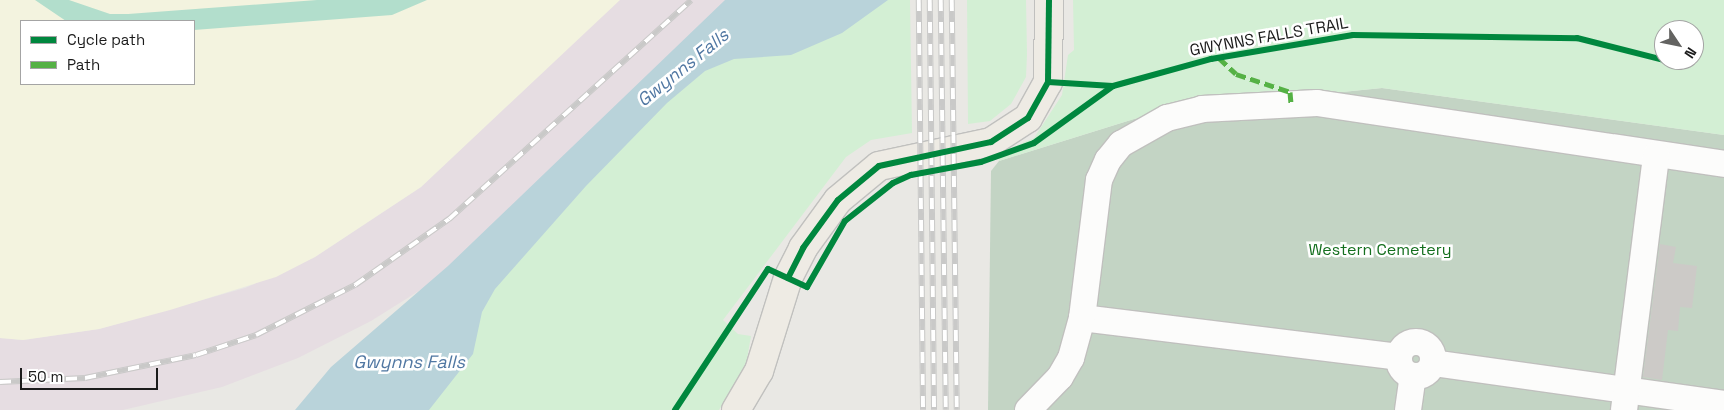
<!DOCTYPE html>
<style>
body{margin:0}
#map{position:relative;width:1724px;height:410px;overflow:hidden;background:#e9e8e4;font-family:"Space Grotesk",sans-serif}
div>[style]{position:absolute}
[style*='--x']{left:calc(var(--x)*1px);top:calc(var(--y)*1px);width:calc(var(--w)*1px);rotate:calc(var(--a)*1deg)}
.industrial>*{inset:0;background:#e6dde2}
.education>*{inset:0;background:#f3f3df}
.cemetery>*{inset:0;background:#c3d4c4}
.park>*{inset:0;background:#d3efd4}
.pitch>*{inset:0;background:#b2decc}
.water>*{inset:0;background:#b9d3da}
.building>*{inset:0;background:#cccac7}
.roads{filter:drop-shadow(1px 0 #c0c0be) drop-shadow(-1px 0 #c0c0be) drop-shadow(0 1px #c0c0be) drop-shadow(0 -1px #c0c0be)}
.minor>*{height:26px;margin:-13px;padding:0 13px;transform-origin:13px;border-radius:13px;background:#fcfcfb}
.minor>.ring{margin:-13px;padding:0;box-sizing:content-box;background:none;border:26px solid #fcfcfb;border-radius:50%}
.major>*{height:28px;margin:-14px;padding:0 14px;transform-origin:14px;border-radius:14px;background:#eeebe4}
.rail>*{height:5.5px;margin-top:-2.75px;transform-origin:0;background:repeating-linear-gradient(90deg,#fff 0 11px,#c9c9c8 0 22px);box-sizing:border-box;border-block:1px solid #c9c9c8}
.quiet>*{height:5px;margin-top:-2.5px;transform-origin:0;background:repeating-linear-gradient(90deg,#55b145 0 10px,transparent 0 15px)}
.cycleway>*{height:6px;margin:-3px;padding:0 3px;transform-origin:3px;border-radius:3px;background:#00873e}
span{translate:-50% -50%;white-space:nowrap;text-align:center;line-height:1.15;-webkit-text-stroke:5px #fff;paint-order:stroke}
.street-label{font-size:16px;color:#1b1b1b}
.park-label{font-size:16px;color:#146f1e}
.water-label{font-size:18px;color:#5077a2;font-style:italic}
.legend{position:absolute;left:20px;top:20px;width:175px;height:65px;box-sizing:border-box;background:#fff;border:1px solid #a4a4a4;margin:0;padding:6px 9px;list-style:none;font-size:15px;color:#1b1b1b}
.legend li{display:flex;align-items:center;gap:10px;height:25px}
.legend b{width:25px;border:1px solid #a4a4a4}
.north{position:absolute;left:1654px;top:20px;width:50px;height:50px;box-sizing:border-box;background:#fff;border:1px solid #a4a4a4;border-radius:50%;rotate:124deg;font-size:14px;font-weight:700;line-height:20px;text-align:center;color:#1b1b1b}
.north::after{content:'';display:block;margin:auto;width:18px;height:22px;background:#636361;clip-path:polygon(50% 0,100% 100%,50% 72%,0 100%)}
.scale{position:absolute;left:20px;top:368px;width:138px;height:22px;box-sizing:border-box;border:2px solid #1b1b1b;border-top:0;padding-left:6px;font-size:15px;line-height:18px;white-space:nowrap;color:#1b1b1b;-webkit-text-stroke:4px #fff;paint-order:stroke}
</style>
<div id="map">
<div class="industrial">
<div style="clip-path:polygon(619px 0,747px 0,441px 277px,371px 321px,298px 358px,222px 387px,123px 410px,0 410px,0 338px,23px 340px,99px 329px,245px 288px,315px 257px,421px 187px)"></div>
</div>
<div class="education">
<div style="clip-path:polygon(evenodd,0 0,620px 0,421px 187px,315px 257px,276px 277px,170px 310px,99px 329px,23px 340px,0 338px,0 0,21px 21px,194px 21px,194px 84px,21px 84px,21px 21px)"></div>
</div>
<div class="cemetery">
<div style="clip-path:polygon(1382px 88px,1724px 135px,1724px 410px,988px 410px,991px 171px,999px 161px,1134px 119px,1192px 107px)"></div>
</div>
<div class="park">
<div style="clip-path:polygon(783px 0,910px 0,912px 133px,871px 140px,846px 157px,723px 320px,738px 334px,751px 336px,746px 365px,719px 410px,404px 410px,559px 182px)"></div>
<div style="clip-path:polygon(967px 0,1026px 0,1027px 54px,1026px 77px,1011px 104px,990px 121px,968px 124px)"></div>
<div style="clip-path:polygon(evenodd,1073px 0,1724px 0,1724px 135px,1382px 88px,1192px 107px,1134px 119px,999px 161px,997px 154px,1034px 138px,1062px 95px,1068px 55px,1074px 50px,1073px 0,1664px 30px,1694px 30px,1694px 60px,1664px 60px,1664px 30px)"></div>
</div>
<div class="pitch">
<div style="clip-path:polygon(35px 0,69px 0,110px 14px,128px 14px,317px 0,427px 0,392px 15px,194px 30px,194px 21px,66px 21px)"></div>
</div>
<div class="water">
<div style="clip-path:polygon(725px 0,888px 0,842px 33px,791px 55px,734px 59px,705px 71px,667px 103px,586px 186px,495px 289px,482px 312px,473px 354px,429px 410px,295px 410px,331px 367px,448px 266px)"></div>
</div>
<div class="building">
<div style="clip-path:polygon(1660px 244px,1676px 247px,1673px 263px,1697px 266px,1692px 308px,1680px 307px,1678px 331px,1668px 330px,1662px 380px,1643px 377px)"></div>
</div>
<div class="roads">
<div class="minor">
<div style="--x:1082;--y:318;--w:319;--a:7"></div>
<div class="ring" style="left:1399px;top:342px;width:8px;height:8px"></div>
<div style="--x:1433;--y:363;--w:294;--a:8"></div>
<div style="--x:1028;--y:410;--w:46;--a:-45.9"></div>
<div style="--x:1060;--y:377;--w:22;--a:-60"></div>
<div style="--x:1071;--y:358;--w:41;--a:-74.6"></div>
<div style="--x:1082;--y:318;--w:139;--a:-83"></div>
<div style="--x:1099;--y:180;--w:22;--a:-66"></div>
<div style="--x:1108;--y:160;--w:21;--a:-51"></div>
<div style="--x:1121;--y:144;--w:53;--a:-29.5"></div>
<div style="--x:1167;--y:118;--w:36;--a:-14"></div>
<div style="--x:1202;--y:109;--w:115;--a:-3"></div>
<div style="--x:1317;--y:103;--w:412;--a:8.5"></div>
<div style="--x:1408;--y:410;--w:34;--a:-82"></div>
<div style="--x:1624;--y:410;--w:257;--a:-82.8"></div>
</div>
<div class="major">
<div style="--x:736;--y:410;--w:45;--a:-59.5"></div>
<div style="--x:759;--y:371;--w:97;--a:-72.7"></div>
<div style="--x:788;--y:278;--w:34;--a:-63"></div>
<div style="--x:803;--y:248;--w:59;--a:-53.9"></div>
<div style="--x:838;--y:200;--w:53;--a:-39.7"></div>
<div style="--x:879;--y:166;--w:115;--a:-12.1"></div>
<div style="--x:991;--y:142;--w:44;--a:-33"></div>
<div style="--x:1028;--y:118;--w:41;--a:-60.9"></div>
<div style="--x:1048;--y:82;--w:82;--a:-89.3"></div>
</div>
</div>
<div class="rail">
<div style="--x:919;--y:0;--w:410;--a:89.4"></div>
<div style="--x:930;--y:0;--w:410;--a:89.4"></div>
<div style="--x:941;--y:0;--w:410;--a:89.3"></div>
<div style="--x:952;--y:0;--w:410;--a:89.3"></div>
<div style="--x:0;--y:382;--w:85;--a:-2.7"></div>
<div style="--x:85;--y:378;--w:113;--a:-11.7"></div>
<div style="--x:196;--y:355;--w:63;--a:-18.4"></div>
<div style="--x:256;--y:335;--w:111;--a:-26.8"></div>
<div style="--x:355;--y:285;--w:115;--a:-35.1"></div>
<div style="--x:449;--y:219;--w:326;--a:-42.1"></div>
</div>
<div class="quiet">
<div style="--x:1219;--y:58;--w:23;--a:43"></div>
<div style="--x:1236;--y:74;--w:57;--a:18.4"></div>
<div style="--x:1290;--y:92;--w:11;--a:85"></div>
</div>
<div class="cycleway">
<div style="--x:1048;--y:82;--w:65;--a:3.5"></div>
<div style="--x:788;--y:278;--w:34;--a:-63"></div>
<div style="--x:803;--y:248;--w:59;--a:-53.9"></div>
<div style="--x:838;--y:200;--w:53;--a:-39.7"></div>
<div style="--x:879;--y:166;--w:115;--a:-12.1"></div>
<div style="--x:991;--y:142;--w:44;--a:-33"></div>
<div style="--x:1028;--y:118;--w:41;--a:-60.9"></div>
<div style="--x:1048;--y:82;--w:82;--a:-89.3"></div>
<div style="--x:675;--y:410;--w:169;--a:-56.6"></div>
<div style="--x:768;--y:269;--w:43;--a:24.8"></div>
<div style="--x:807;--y:287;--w:76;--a:-60.1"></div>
<div style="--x:845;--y:221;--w:61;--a:-38.4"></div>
<div style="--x:893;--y:183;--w:20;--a:-24"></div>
<div style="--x:911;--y:175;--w:71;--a:-10.5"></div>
<div style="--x:981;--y:162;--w:56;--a:-19.7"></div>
<div style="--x:1034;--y:143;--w:97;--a:-35.8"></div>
<div style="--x:1113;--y:86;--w:102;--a:-15.4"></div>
<div style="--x:1211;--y:59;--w:144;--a:-9.6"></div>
<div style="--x:1353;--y:35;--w:224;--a:0.8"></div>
<div style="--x:1577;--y:38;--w:90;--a:14.2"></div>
</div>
<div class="street-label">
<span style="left:1269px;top:37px;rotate:-10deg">GWYNNS FALLS TRAIL</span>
</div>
<div class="park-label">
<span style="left:1380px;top:250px">Western Cemetery</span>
</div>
<div class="water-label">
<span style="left:683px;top:68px;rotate:-39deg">Gwynns Falls</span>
<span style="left:409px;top:362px">Gwynns Falls</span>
</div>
<ul class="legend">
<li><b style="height:6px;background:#00873e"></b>Cycle path</li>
<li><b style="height:6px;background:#55b145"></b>Path</li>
</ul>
<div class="north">N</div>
<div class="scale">50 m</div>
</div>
